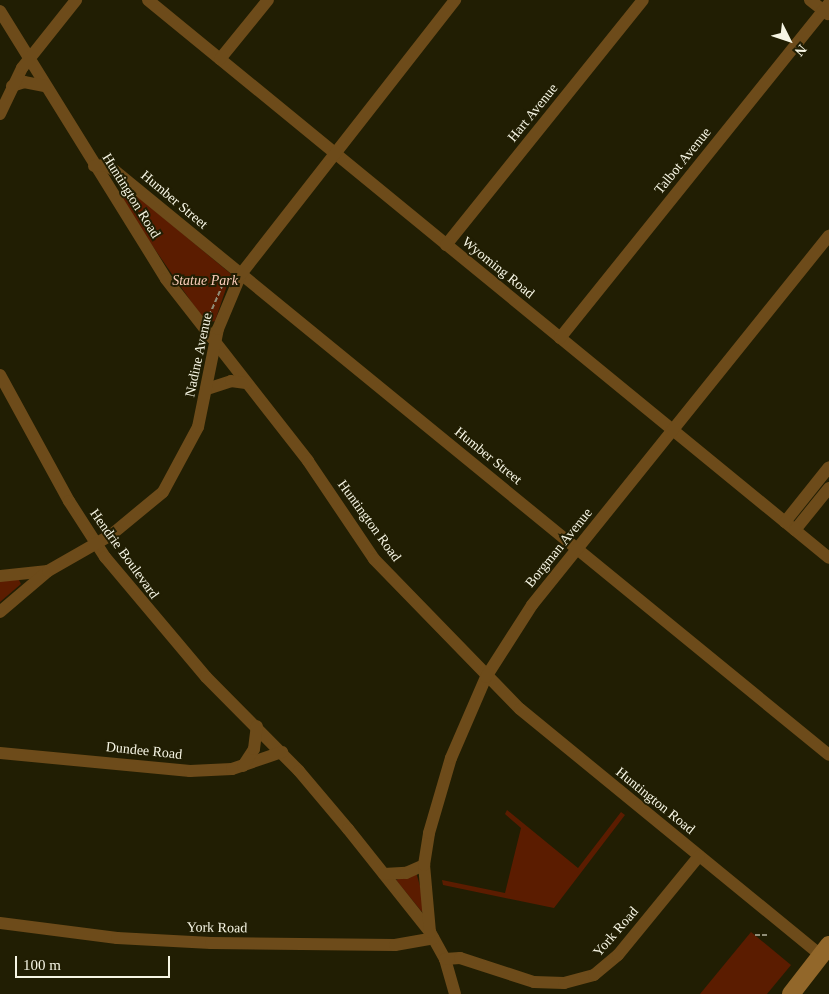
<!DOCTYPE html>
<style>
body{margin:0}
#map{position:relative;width:829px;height:994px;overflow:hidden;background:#211e03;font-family:Georgia,serif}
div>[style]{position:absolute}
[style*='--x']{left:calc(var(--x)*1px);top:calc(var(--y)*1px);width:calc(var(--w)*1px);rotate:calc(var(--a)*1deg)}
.green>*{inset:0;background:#5b1c00}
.path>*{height:2px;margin-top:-1px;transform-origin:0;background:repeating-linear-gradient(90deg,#908e78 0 5px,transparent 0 7.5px)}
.street>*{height:12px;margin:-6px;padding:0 6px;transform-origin:6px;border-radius:6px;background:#6d4b1a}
.secondary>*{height:18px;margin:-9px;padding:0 9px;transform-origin:9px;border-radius:9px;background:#92672a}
span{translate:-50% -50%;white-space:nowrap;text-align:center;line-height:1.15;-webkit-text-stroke:4px #211e03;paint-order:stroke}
.street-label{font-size:14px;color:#f6f5e4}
.park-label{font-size:14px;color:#fbcdbb;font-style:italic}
.north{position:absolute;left:764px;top:15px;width:50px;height:50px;-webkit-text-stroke:4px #211e03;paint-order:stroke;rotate:131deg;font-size:14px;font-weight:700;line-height:20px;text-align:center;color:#f6f5e4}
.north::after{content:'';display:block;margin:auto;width:18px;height:22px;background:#f6f5e4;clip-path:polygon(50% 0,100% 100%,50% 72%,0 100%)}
.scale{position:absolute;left:15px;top:956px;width:155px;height:22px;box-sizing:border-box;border:2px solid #f6f5e4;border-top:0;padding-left:6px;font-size:15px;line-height:18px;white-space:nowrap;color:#f6f5e4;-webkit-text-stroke:4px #211e03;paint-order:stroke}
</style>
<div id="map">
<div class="green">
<div style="clip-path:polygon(123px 189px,129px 189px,231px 274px,215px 321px,206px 323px,124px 205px,119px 195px)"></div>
<div style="clip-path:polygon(0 580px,19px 580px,21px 584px,0 602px)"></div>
<div style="clip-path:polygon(507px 810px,578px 868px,621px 812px,625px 815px,554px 908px,443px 885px,442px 880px,505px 893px,521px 828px,505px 814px)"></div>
<div style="clip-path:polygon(416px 872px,426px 907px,422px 912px,396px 880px)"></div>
<div style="clip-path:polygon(751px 932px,791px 965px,767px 994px,700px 994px)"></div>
</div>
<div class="path">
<div style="--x:209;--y:316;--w:43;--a:-66.4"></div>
<div style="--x:755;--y:935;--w:15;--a:0"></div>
</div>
<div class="street">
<div style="--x:148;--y:0;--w:880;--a:39.33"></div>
<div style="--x:810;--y:0;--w:23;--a:38"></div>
<div style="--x:0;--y:11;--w:315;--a:58.2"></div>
<div style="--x:166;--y:279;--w:231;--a:52"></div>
<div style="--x:308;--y:461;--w:118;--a:56"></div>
<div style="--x:374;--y:559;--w:209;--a:45.8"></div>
<div style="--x:520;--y:709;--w:389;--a:39.3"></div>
<div style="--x:220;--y:59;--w:76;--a:-50.9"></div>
<div style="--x:12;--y:86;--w:13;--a:-18"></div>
<div style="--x:24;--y:82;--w:21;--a:11"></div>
<div style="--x:0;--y:114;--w:51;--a:-64.4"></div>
<div style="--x:22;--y:68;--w:87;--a:-51.5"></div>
<div style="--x:94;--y:166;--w:12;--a:-5"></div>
<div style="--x:106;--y:165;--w:11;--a:34"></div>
<div style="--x:115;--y:171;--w:922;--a:39.28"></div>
<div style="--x:446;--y:245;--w:314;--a:-51.2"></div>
<div style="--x:560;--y:338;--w:430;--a:-51.2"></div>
<div style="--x:0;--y:375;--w:144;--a:61.3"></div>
<div style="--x:69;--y:501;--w:67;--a:57.3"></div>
<div style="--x:105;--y:557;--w:157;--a:49.9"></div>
<div style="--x:206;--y:677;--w:132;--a:45.3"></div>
<div style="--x:299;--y:771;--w:76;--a:49.8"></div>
<div style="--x:348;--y:829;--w:132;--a:51.5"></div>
<div style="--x:430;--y:932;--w:31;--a:61"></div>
<div style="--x:445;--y:959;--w:36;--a:74"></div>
<div style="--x:207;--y:389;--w:25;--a:-18"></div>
<div style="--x:231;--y:381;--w:15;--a:8"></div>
<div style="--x:785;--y:522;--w:70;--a:-51.3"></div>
<div style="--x:795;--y:530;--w:54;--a:-51"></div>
<div style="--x:0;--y:576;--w:48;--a:-5.9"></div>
<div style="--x:0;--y:612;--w:63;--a:-40.5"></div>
<div style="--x:48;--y:571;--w:73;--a:-29.7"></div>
<div style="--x:111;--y:535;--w:67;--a:-39.6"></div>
<div style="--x:163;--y:492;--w:74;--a:-61.7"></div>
<div style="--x:198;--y:427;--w:100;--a:-78.5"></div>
<div style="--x:218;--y:329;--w:60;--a:-67.3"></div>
<div style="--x:241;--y:274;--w:348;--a:-52"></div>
<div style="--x:0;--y:753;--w:191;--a:5.4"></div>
<div style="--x:190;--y:771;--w:42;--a:-2.7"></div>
<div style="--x:232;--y:769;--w:53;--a:-18.8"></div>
<div style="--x:243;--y:766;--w:20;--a:-57"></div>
<div style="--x:254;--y:749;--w:23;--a:-83"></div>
<div style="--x:384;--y:874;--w:22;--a:-3"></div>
<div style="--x:406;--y:873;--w:20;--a:-24"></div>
<div style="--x:0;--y:923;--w:118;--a:7.3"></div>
<div style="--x:117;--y:938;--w:94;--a:3"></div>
<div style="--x:211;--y:943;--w:184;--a:0.6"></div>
<div style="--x:395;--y:945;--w:39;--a:-10"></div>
<div style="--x:430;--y:932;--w:67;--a:-95.1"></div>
<div style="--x:424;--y:865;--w:32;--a:-81"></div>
<div style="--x:429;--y:833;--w:78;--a:-73.7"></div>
<div style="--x:451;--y:758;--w:88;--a:-66.6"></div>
<div style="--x:486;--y:677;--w:85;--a:-57.4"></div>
<div style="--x:532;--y:605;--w:474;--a:-51.2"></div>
<div style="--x:445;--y:959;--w:15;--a:-4"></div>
<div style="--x:460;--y:958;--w:78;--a:18"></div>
<div style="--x:534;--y:982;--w:30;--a:2"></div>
<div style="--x:564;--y:983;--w:31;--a:-15"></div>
<div style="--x:594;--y:975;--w:31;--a:-40"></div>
<div style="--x:618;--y:955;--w:128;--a:-50.7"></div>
</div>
<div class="secondary">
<div style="--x:791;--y:994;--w:62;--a:-52.2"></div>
</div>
<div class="street-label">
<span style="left:533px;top:113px;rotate:-51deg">Hart Avenue</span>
<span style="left:683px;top:161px;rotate:-51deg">Talbot Avenue</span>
<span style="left:131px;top:196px;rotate:58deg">Huntington Road</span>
<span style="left:174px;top:200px;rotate:40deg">Humber Street</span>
<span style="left:498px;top:268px;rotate:39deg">Wyoming Road</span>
<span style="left:199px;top:355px;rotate:-78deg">Nadine Avenue</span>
<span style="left:488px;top:456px;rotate:39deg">Humber Street</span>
<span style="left:369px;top:521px;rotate:54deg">Huntington Road</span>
<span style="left:559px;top:548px;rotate:-51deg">Borgman Avenue</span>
<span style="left:124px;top:554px;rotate:54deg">Hendrie Boulevard</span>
<span style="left:144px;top:751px;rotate:6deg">Dundee Road</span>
<span style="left:655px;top:801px;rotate:39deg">Huntington Road</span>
<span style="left:217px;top:928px;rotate:1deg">York Road</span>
<span style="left:616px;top:932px;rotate:-49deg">York Road</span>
</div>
<div class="park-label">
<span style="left:205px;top:281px">Statue Park</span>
</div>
<div class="north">N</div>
<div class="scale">100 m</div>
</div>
